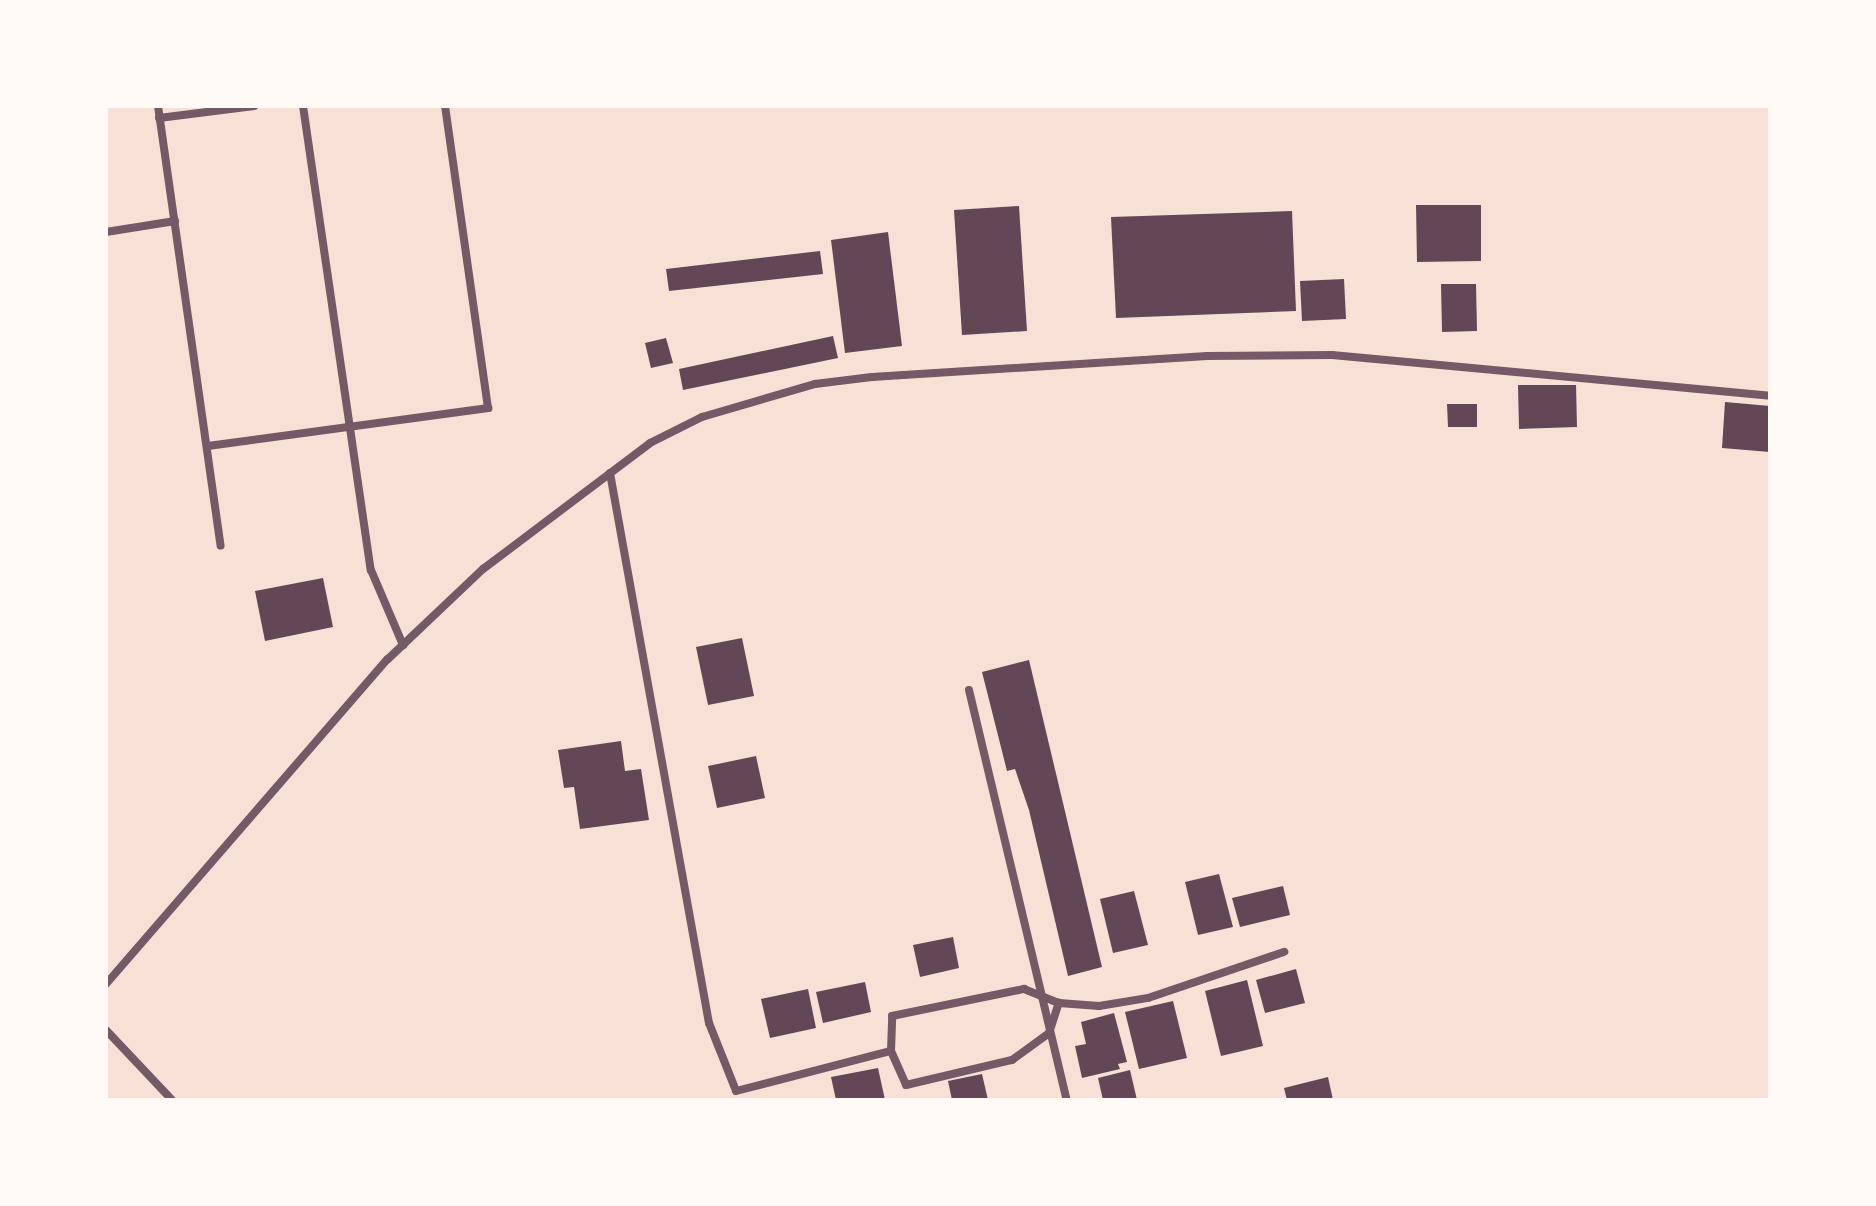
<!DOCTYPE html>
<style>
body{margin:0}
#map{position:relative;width:1876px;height:1206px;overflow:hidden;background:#f7e1d7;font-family:Ubuntu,sans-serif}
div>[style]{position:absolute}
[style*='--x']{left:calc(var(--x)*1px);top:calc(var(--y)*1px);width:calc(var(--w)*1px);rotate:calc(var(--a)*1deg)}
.building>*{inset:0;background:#644757}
.minor>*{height:8px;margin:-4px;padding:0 4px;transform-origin:4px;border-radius:4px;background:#755966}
span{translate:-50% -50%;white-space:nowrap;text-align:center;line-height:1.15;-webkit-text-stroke:8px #fffaf5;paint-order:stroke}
.frame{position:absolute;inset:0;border:108px solid #fffaf5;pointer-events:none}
</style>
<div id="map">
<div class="building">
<div style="clip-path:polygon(1416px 205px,1481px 205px,1481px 261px,1417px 262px)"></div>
<div style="clip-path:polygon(1019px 206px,1027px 331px,962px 335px,954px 210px)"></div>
<div style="clip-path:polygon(1292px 211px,1296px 311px,1116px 318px,1111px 217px)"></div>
<div style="clip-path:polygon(888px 232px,902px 346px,845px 353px,831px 240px)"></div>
<div style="clip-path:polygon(820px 251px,823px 274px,669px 291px,666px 269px)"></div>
<div style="clip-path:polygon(1344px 279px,1346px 319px,1302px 321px,1300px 281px)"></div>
<div style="clip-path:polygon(1441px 284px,1476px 284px,1477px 331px,1442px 332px)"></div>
<div style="clip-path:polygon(833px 336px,838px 358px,683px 390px,679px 369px)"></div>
<div style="clip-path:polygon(666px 338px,673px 363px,651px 368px,645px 343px)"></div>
<div style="clip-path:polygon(1518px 385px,1576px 385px,1577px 427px,1519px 429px)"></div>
<div style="clip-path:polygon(1725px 402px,1770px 406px,1770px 452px,1722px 448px)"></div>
<div style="clip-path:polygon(1447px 404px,1477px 404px,1477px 427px,1448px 427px)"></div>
<div style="clip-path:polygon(323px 578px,333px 627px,265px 641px,255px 591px)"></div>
<div style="clip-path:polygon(742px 638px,754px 696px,708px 705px,696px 647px)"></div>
<div style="clip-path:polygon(1029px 660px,1102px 967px,1068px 976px,1029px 810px,1015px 769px,1007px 771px,982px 672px)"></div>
<div style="clip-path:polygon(621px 741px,625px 771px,641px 769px,649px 820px,580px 829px,574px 787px,564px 788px,558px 750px)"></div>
<div style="clip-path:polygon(756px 756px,765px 798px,717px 808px,708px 766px)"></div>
<div style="clip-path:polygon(1219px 874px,1233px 927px,1198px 935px,1185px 882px)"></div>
<div style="clip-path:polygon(1283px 886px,1290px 915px,1240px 927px,1232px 898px)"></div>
<div style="clip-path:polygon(1134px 891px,1148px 945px,1113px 953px,1100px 899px)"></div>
<div style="clip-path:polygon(953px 937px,959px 968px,920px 977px,913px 945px)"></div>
<div style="clip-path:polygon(1296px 969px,1305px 1003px,1265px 1013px,1256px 980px)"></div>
<div style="clip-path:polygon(1247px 980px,1263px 1046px,1221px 1056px,1205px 991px)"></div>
<div style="clip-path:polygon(865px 982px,871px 1012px,823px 1023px,816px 992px)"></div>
<div style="clip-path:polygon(808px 989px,816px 1028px,770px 1038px,761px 999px)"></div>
<div style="clip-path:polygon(1173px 1001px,1187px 1058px,1139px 1069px,1125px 1012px)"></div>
<div style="clip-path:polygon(1114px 1013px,1127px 1062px,1118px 1064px,1120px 1069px,1082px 1078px,1075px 1046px,1086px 1044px,1081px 1022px)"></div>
<div style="clip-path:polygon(878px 1068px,885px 1100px,836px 1100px,831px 1077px)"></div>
<div style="clip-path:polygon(1130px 1070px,1137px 1100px,1103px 1100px,1098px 1078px)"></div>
<div style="clip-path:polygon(982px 1074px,988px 1100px,952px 1100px,948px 1081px)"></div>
<div style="clip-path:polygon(1328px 1077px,1333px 1100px,1287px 1100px,1284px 1088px)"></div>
</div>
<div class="minor">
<div style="--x:158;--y:106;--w:444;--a:81.9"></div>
<div style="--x:303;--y:106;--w:469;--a:81.7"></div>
<div style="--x:371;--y:570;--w:82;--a:66.9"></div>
<div style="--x:159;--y:118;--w:96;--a:-7.2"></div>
<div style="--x:106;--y:232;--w:70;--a:-9.1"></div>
<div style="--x:208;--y:446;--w:283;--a:-7.7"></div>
<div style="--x:488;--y:408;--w:305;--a:-98.1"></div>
<div style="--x:610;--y:473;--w:559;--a:79.8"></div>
<div style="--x:709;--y:1023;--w:73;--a:68.3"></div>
<div style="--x:736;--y:1091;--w:160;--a:-14.5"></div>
<div style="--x:891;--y:1051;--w:35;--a:-88"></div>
<div style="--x:892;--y:1016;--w:135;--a:-11.6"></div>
<div style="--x:1024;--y:989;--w:38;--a:22"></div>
<div style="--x:1059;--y:1003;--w:40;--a:4.3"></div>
<div style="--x:1099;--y:1006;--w:50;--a:-9.3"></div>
<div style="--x:1148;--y:998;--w:144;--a:-18.7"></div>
<div style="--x:969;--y:690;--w:422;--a:76.6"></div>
<div style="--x:106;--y:984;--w:430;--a:-49.1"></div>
<div style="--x:388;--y:659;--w:131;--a:-43.5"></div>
<div style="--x:483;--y:569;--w:209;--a:-37"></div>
<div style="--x:650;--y:443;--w:58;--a:-26.6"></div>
<div style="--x:702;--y:417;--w:118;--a:-16.3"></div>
<div style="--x:815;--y:384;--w:57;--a:-7"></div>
<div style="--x:872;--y:377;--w:336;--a:-3.6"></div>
<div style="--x:1207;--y:356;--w:125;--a:-0.5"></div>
<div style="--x:1332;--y:355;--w:440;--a:5.3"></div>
<div style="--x:106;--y:1030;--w:96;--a:46.7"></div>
<div style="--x:891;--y:1051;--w:37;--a:66"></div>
<div style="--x:906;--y:1085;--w:109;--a:-13.3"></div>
<div style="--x:1012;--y:1060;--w:46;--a:-36.1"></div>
<div style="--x:1049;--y:1033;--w:32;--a:-72"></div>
</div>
<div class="frame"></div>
</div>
